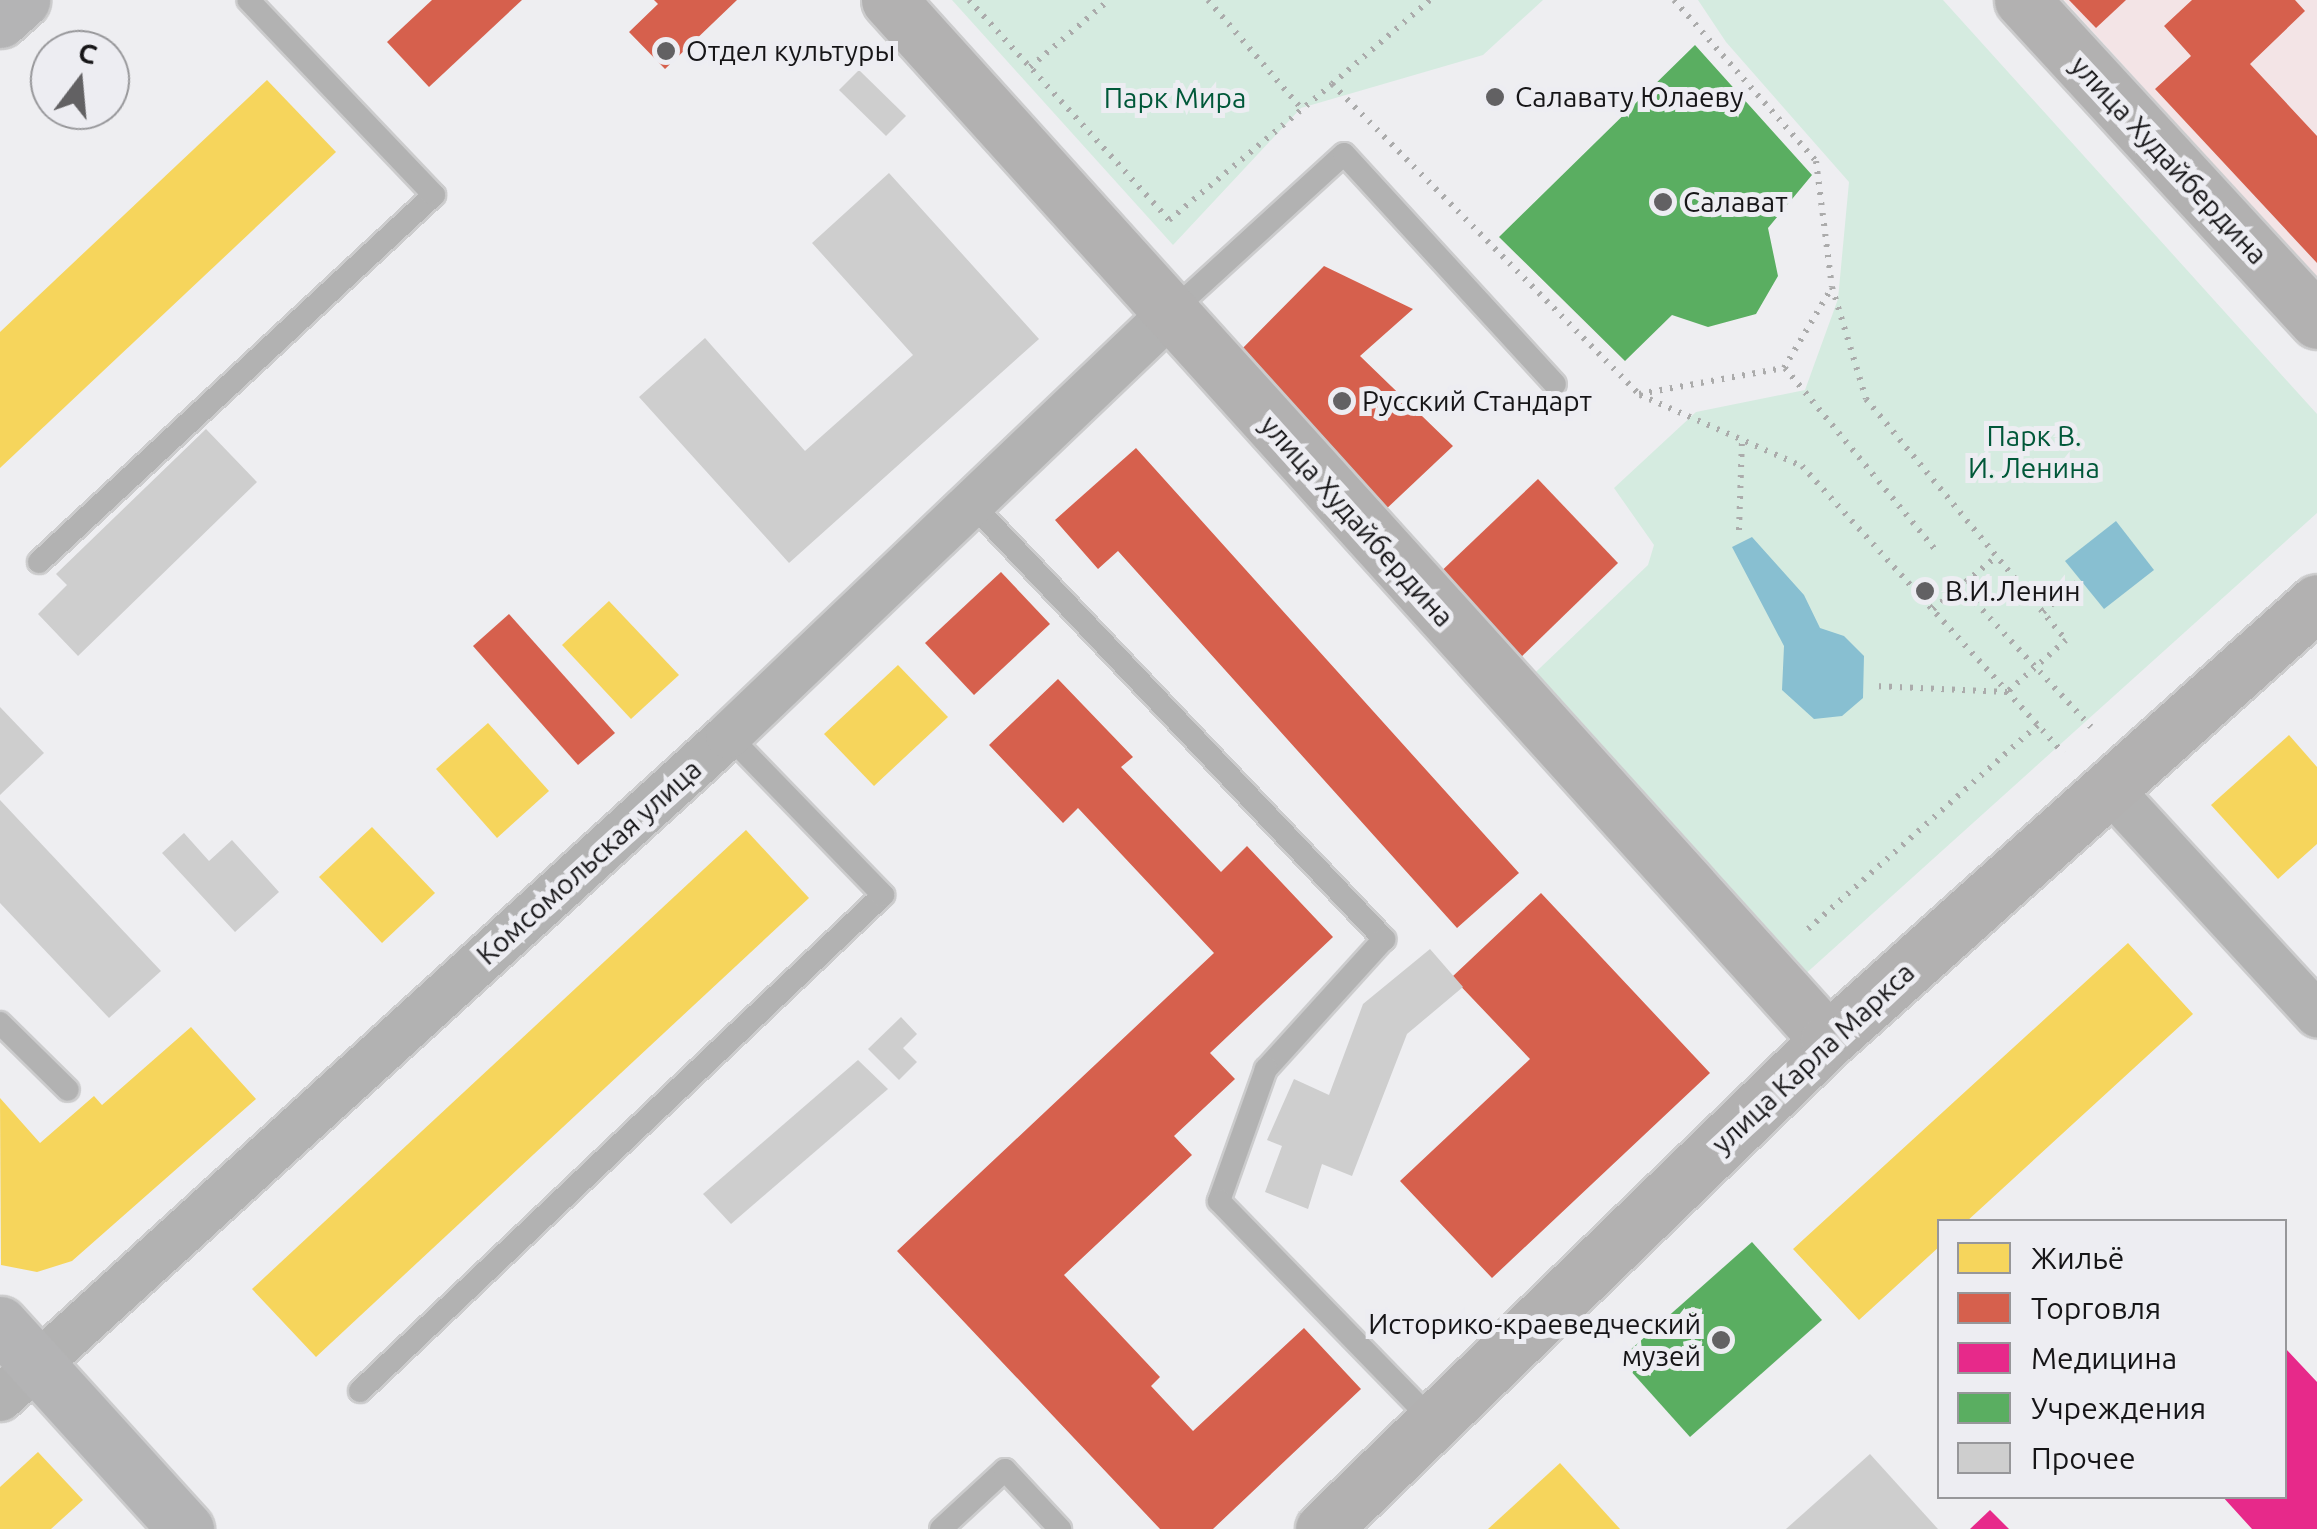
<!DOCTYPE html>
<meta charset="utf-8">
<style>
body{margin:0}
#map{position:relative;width:2317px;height:1529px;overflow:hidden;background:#eeeef1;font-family:Ubuntu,sans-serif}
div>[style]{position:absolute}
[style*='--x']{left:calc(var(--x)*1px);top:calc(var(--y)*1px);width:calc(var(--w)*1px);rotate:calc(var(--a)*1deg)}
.commercial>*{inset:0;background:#f3e4e6}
.green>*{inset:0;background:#d5ebe0}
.water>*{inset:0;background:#88bfd1}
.homes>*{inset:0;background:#f6d55c}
.shops>*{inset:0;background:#d6604d}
.health>*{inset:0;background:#e7298a}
.public>*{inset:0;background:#5aae61}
.building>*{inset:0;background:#cecece}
.path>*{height:6px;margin-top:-3px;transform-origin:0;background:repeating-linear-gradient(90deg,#ababab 0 2.5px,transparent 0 10.5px)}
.roads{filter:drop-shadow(2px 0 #cccccd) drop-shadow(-2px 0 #cccccd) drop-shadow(0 2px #cccccd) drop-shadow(0 -2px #cccccd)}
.lane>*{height:22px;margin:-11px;padding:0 11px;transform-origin:11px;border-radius:11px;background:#b2b2b2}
.street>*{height:45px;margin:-22.5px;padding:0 22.5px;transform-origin:22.5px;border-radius:22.5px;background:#b2b2b2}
.secondary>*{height:55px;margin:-27.5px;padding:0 27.5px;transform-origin:27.5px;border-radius:27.5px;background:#b2b1b1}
.primary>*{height:55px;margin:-27.5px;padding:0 27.5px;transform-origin:27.5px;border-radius:27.5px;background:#b4b4b5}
.dots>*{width:28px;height:28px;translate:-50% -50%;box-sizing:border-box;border:5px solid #ededf2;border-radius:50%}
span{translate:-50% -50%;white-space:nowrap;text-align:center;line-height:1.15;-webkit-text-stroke:10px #ededf2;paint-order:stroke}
.poi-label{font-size:28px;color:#161517}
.left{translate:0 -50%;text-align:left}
.right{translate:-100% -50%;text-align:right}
.park-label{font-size:28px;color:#005839}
.street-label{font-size:28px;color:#161517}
.legend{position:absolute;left:1937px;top:1219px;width:350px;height:280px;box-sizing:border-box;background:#ededf2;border:2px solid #97979a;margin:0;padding:12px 18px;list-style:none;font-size:30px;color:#161517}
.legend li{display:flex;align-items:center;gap:20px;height:50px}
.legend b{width:50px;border:2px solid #97979a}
.north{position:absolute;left:30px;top:30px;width:100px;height:100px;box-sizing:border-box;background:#ededf2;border:2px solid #97979a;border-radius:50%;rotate:16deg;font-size:28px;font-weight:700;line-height:40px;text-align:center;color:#161517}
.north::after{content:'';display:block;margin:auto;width:35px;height:45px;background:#626163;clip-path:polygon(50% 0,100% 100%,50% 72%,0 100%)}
</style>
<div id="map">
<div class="commercial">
<div style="clip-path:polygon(2064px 0,2317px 0,2317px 278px)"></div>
</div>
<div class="green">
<div style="clip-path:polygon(952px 0,1543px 0,1483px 55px,1301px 108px,1173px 245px)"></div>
<div style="clip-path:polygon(1698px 0,1943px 0,2317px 414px,2317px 513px,1792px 986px,1517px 690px,1648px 565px,1654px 545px,1614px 488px,1696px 412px,1805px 390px,1838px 299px,1849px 182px,1726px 42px)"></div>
</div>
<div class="water">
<div style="clip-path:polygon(2116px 521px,2154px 570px,2104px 609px,2065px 561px)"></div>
<div style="clip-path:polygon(1752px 537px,1804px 595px,1820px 628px,1844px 636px,1864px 656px,1863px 698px,1842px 716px,1814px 719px,1782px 690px,1784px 646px,1732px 547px)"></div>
</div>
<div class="homes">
<div style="clip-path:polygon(267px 80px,336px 152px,0 468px,0 332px)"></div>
<div style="clip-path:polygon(609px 601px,679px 675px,631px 719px,562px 645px)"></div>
<div style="clip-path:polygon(898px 665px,948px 717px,874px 786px,824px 734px)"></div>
<div style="clip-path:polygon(488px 723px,549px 791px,497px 838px,436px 769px)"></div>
<div style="clip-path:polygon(2289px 735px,2317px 767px,2317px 844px,2278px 879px,2211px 805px)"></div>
<div style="clip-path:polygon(372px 827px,435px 893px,382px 943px,319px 877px)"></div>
<div style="clip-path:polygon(746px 830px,809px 898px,316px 1357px,252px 1289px)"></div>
<div style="clip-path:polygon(2128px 943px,2193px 1014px,1966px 1222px,1940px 1222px,1940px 1246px,1859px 1320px,1793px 1249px)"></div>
<div style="clip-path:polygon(191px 1027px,256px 1099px,72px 1261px,37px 1272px,1px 1265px,0 1098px,40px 1143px,94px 1096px,102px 1105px)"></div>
<div style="clip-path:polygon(38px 1452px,83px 1500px,51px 1529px,0 1529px,0 1487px)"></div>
<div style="clip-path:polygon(1560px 1463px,1620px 1529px,1488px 1529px)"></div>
</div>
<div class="shops">
<div style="clip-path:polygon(432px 0,522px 0,429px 87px,387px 42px)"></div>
<div style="clip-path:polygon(654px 0,737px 0,665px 69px,629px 32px,658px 4px)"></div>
<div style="clip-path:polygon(2069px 0,2126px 0,2096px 28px)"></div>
<div style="clip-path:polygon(2192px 0,2295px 0,2305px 11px,2250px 64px,2317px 136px,2317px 263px,2155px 89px,2191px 56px,2164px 26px)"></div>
<div style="clip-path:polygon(1324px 266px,1413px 309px,1360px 356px,1453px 446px,1383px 512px,1234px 357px)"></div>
<div style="clip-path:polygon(1136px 448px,1519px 873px,1457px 928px,1118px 551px,1098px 569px,1055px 520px)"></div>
<div style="clip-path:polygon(1538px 479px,1618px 563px,1513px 665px,1432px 580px)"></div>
<div style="clip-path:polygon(1001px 572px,1050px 624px,974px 695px,925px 643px)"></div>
<div style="clip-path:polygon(509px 614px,615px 733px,578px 765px,473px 646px)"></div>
<div style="clip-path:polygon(1058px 679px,1133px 757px,1121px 767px,1221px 872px,1247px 846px,1333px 937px,1210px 1053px,1235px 1079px,1174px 1136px,1192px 1155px,1064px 1275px,1160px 1377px,1151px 1386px,1193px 1431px,1304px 1328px,1361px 1389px,1213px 1529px,1160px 1529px,897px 1251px,1214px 953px,1078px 808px,1063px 823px,989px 745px)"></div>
<div style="clip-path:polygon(1541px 893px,1710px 1073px,1492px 1278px,1400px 1181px,1530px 1059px,1452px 977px)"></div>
</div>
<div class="health">
<div style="clip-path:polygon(2284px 1347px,2317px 1382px,2317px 1529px,2252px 1529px,2222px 1496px,2284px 1496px)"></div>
<div style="clip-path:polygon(1990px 1510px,2009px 1529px,1970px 1529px)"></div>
</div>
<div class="public">
<div style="clip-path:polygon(1695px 45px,1812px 175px,1768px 228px,1778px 276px,1756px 314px,1708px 327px,1672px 315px,1625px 361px,1499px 237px)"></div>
<div style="clip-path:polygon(1752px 1242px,1822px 1320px,1690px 1437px,1620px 1359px)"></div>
</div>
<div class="building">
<div style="clip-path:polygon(859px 70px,906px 116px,886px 136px,839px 90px)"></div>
<div style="clip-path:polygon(889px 173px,1039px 339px,789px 563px,639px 397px,705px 338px,805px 451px,913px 355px,812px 243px)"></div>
<div style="clip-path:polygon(206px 429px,257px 482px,78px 656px,38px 614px,67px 585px,56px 574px)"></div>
<div style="clip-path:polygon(0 707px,44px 753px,0 795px)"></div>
<div style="clip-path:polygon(0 800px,161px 971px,109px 1018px,0 903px)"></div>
<div style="clip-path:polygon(184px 833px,209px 861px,232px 840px,279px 892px,235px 932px,162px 853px)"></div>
<div style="clip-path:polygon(1430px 949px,1463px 987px,1407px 1034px,1352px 1176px,1322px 1164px,1308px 1209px,1265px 1192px,1282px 1146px,1267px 1140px,1294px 1079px,1329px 1095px,1363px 1004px)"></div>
<div style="clip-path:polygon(901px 1017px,917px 1034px,903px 1048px,917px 1062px,899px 1080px,868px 1049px)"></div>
<div style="clip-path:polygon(858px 1060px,888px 1089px,731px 1224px,703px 1194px)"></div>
<div style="clip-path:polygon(1870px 1454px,1938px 1529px,1786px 1529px)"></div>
</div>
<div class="path">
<div style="--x:969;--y:0;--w:297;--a:47.7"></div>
<div style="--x:1169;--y:220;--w:212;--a:-39.8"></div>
<div style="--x:1332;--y:84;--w:436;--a:45.3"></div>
<div style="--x:1639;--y:394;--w:147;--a:-10.2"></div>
<div style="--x:1784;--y:368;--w:94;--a:-59.3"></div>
<div style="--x:1832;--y:287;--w:117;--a:73.1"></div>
<div style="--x:1866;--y:399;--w:313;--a:50.3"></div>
<div style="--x:2066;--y:640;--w:79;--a:138.6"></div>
<div style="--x:2007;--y:692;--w:133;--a:-177.4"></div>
<div style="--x:1208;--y:0;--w:143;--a:49.3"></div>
<div style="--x:1674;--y:0;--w:215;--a:48.6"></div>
<div style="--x:1816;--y:161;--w:127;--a:82.8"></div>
<div style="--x:1030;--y:67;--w:104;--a:-40.3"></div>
<div style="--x:1332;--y:84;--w:129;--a:-40.6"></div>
<div style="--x:1785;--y:368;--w:234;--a:50.4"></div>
<div style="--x:1640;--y:395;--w:177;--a:23.7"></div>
<div style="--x:1802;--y:466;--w:388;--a:47.7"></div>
<div style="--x:1739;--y:530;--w:90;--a:-88.1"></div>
<div style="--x:1961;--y:587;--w:191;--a:47.1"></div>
<div style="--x:1933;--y:609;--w:83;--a:-39.6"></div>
<div style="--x:2043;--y:612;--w:49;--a:-40.9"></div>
<div style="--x:1808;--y:929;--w:307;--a:-41.6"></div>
</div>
<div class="roads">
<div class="lane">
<div style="--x:1171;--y:312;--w:234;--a:-42.4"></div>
<div style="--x:1344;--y:154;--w:312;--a:47.5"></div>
<div style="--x:971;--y:503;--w:601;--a:46.55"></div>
<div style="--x:1384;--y:939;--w:176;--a:132.2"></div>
<div style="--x:1266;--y:1069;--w:140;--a:109.6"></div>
<div style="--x:1219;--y:1201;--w:308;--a:45.8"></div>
<div style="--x:39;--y:562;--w:539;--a:-42.9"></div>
<div style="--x:434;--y:195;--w:269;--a:-133.6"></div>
<div style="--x:0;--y:1023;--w:95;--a:44.6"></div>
<div style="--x:360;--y:1391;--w:721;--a:-43.48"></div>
<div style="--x:883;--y:895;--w:223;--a:-134.1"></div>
<div style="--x:941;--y:1529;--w:87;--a:-42.7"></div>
<div style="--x:1005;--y:1470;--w:81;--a:47"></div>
</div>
<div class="street">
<div style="--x:2108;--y:787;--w:309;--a:47.4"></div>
<div style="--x:0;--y:1398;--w:985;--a:-42.32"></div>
<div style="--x:728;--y:735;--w:610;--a:-43.67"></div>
</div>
<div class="secondary">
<div style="--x:889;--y:0;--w:1401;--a:47.92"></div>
<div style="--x:2022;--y:0;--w:436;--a:47.4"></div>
<div style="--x:1323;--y:1529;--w:703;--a:-44.08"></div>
<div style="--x:1828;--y:1040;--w:656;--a:-41.85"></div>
</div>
<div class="primary">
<div style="--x:0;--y:20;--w:30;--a:-42"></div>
<div style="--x:0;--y:1324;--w:277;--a:47.8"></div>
</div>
</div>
<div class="dots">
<div style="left:666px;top:51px;background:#626163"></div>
<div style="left:1495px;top:97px;background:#626163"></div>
<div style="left:1663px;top:202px;background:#626163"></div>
<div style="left:1342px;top:401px;background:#626163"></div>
<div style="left:1925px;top:591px;background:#626163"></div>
<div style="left:1721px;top:1340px;background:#626163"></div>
</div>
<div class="poi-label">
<span class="left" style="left:686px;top:51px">Отдел культуры</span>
<span class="left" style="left:1515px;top:97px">Салавату Юлаеву</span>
<span class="left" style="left:1683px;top:202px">Салават</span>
<span class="left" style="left:1362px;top:401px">Русский Стандарт</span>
<span class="left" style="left:1945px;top:591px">В.И.Ленин</span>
<span class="right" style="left:1701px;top:1340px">Историко-краеведческий<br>музей</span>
</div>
<div class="park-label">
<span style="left:1175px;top:98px">Парк Мира</span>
<span style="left:2034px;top:452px">Парк В.<br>И. Ленина</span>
</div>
<div class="street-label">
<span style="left:2169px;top:160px;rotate:47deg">улица Худайбердина</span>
<span style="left:1357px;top:521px;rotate:48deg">улица Худайбердина</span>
<span style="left:589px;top:862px;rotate:-42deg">Комсомольская улица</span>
<span style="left:1813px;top:1058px;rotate:-43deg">улица Карла Маркса</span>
</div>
<ul class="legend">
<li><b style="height:28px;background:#f6d55c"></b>Жильё</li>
<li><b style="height:28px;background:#d6604d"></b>Торговля</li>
<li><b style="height:28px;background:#e7298a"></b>Медицина</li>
<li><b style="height:28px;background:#5aae61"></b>Учреждения</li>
<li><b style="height:28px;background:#cecece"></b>Прочее</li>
</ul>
<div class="north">С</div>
</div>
